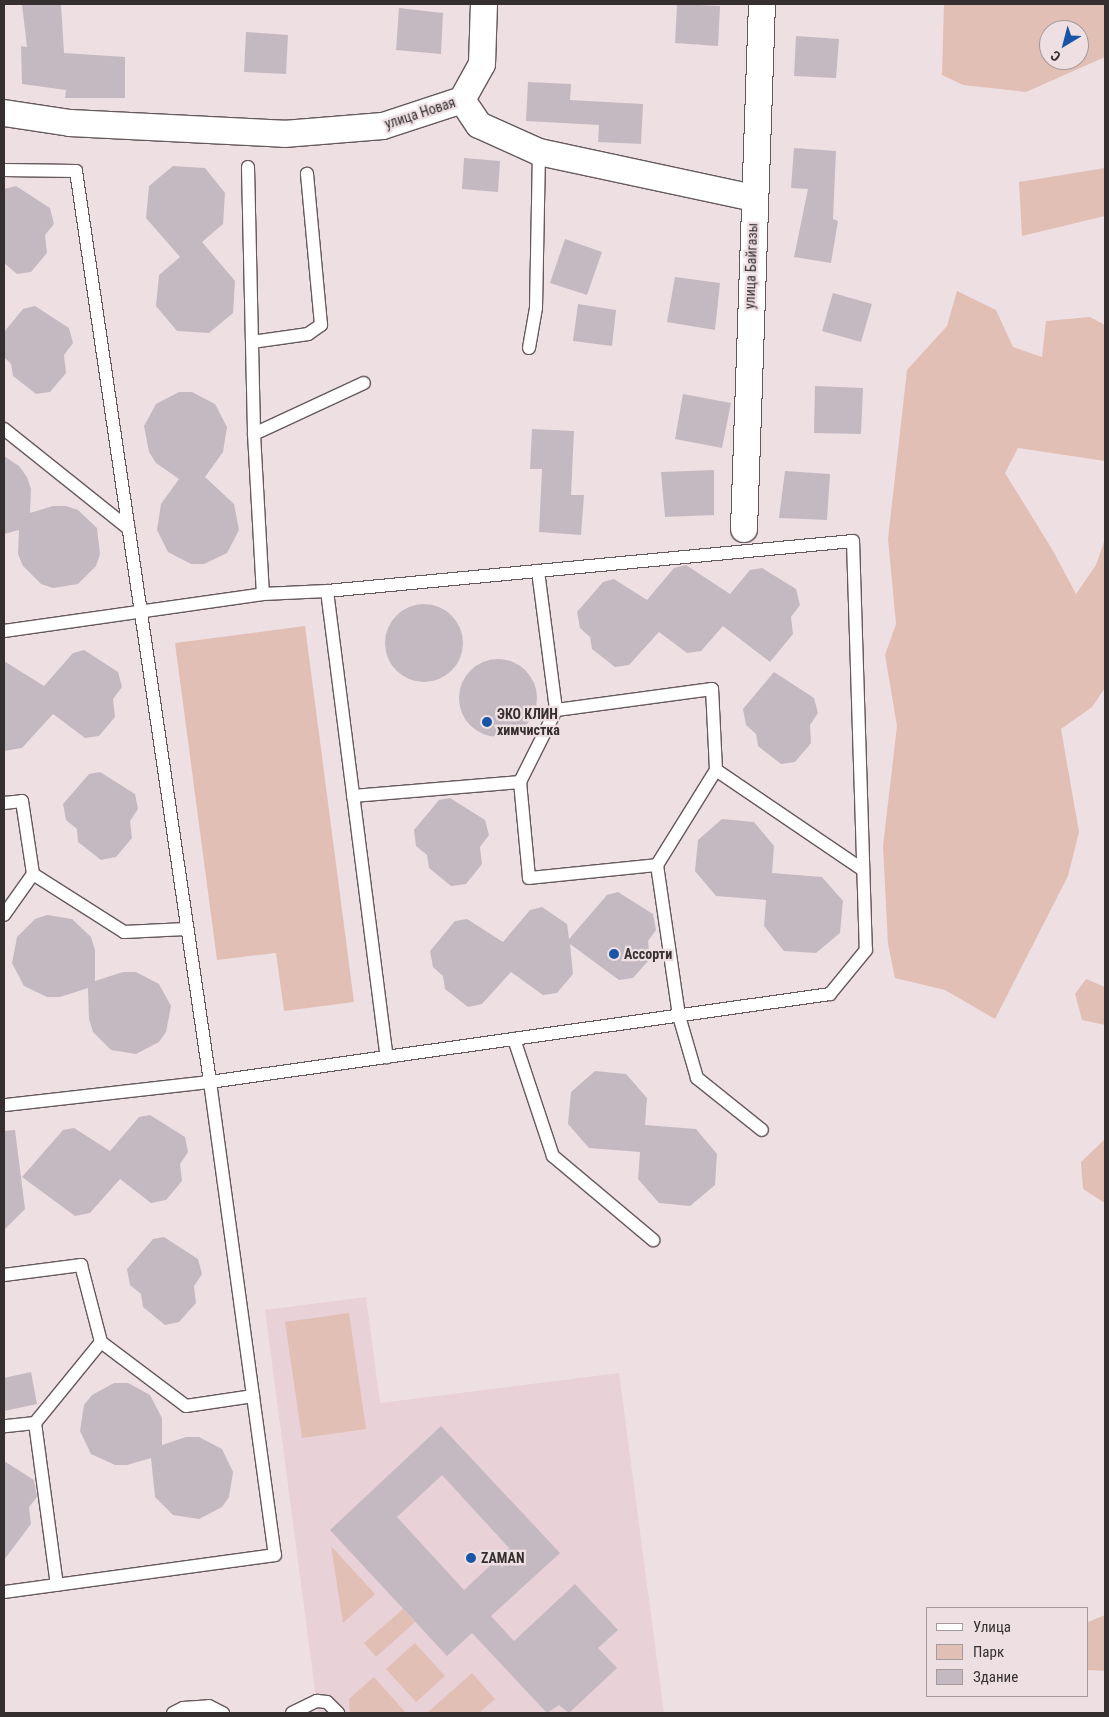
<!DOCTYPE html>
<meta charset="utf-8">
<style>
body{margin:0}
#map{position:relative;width:1109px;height:1717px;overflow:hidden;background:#eedfe3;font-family:"Roboto Condensed",sans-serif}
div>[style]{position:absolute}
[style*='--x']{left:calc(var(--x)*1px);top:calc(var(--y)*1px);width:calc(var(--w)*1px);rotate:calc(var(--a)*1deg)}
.built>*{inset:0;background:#e8d1d7}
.green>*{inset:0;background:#e2bfb4}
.building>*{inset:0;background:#c5b9c1}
.round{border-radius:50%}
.roads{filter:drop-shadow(1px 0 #66595d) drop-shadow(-1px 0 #66595d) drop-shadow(0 1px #66595d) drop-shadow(0 -1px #66595d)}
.lane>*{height:12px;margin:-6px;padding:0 6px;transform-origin:6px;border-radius:6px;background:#fff}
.street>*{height:26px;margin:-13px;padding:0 13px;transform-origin:13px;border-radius:13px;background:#fff}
.dots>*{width:14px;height:14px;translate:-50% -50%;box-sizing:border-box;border:2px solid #eedfe3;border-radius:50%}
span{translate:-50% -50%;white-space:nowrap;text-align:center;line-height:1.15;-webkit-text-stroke:4.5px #eedfe3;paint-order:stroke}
.street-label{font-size:14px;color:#352f30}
.poi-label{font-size:14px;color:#352f30;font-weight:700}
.left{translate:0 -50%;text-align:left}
.frame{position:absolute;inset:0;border:5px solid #352f30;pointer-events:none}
.legend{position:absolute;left:926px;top:1607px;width:162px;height:90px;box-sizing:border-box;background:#eedfe3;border:1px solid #a4999b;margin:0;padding:6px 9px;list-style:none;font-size:15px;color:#352f30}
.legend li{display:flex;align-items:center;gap:10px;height:25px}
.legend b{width:25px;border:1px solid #a4999b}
.north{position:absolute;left:1039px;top:20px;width:50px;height:50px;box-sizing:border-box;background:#eedfe3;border:1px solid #a4999b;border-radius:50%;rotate:217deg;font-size:14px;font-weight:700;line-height:20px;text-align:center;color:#352f30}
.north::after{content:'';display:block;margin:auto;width:18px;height:22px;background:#1955a6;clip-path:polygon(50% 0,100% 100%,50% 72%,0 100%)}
</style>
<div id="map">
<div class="built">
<div style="clip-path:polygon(366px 1297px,380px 1403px,619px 1373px,664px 1713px,318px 1713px,265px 1310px)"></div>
</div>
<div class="green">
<div style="clip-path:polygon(evenodd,944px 4px,1105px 4px,1105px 57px,1026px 92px,963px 85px,942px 75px,944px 4px,1049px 30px,1079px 30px,1079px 60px,1049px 60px,1049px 30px)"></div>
<div style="clip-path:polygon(1105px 168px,1105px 216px,1022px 236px,1019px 182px)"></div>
<div style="clip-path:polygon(957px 291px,996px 310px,1013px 347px,1042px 357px,1046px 321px,1090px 317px,1105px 325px,1105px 461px,1018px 448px,1005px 473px,1052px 549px,1076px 594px,1096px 565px,1105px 539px,1105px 688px,1092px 707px,1061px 729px,1079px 832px,1068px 876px,995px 1019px,945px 990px,895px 978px,888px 944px,883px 846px,897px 726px,885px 655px,896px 624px,888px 539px,907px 370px,947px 326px)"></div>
<div style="clip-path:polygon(305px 626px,354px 1002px,284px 1011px,276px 953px,217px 960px,175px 643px)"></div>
<div style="clip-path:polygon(1086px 979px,1105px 987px,1105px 1025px,1082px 1020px,1075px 994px)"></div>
<div style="clip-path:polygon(1105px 1139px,1105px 1203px,1083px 1189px,1081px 1162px)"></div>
<div style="clip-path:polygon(349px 1313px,366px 1429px,302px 1438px,285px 1322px)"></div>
<div style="clip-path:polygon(331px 1546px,375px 1594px,343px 1623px)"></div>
<div style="clip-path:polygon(403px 1609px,415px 1622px,376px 1657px,364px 1643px)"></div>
<div style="clip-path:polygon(1105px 1615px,1105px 1671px,1088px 1670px,1088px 1622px)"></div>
<div style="clip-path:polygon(415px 1643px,445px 1676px,416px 1702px,386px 1669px)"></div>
<div style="clip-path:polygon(472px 1673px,495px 1699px,479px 1713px,427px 1713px)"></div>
<div style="clip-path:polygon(374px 1677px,406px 1713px,350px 1713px,349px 1699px)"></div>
</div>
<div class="building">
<div style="clip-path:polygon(22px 4px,61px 4px,64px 53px,125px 57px,125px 98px,65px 98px,66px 90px,22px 84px,21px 46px,27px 47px)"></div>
<div style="clip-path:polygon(677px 4px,720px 6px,718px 46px,675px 43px)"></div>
<div style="clip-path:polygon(399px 8px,443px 13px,441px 54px,396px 50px)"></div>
<div style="clip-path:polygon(246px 32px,288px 35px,286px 74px,244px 72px)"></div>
<div style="clip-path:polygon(796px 36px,839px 39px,836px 78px,794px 76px)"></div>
<div style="clip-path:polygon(528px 82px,571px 84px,570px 100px,643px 104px,641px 144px,598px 142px,599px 125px,526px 121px)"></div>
<div style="clip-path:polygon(794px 148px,836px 151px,833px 219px,838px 221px,831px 263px,794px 257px,808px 189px,791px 188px)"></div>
<div style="clip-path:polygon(464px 158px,500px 161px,498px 192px,462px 189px)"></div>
<div style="clip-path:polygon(173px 166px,205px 168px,225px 193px,223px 224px,202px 242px,235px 281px,233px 313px,209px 333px,177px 331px,156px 306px,159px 275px,180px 257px,146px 218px,149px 186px)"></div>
<div style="clip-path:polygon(16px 186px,50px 208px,54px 224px,45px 235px,47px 253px,31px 272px,17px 274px,4px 263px,4px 189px)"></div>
<div style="clip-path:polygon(565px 239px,602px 252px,587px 295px,550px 283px)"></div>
<div style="clip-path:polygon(675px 277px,720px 283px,715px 330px,667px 322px)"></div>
<div style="clip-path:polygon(833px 293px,872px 304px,861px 342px,822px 331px)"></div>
<div style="clip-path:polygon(578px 304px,616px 310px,612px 346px,573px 341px)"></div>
<div style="clip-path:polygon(35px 306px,69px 328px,73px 343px,64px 355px,66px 373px,50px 392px,36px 394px,13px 376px,11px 364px,4px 357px,4px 332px,23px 309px)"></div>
<div style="clip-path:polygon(815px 386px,863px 388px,861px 434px,814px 433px)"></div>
<div style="clip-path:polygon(179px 392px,192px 392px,215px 404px,227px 427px,223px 452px,205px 477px,234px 504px,239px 530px,227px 553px,204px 564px,191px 564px,168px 552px,157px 530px,161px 504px,179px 479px,156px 463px,149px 452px,144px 426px,156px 404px)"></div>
<div style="clip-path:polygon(683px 394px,731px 403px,722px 448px,675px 439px)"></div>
<div style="clip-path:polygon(532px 429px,574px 431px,571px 495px,584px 495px,581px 535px,539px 532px,542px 469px,530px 469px)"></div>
<div style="clip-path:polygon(4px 456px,19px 466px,27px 477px,31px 489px,30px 513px,53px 506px,66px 506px,78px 510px,97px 528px,100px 554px,96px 566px,78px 584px,53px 588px,41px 584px,23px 566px,18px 554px,19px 530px,4px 534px)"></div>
<div style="clip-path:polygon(714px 470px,714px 515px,665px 517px,661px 472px)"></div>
<div style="clip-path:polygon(785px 471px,830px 474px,827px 520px,779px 518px)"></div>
<div style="clip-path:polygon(686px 565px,730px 594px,750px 570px,762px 568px,796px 589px,800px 605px,791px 617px,793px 634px,770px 662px,723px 626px,701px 651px,687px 653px,659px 632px,629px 665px,615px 667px,592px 649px,590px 637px,580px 628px,577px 612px,603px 582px,614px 579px,647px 600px,674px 568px)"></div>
<div class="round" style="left:385px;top:604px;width:78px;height:78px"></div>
<div style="clip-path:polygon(84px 650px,118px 672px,122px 687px,113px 699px,115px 717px,99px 736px,85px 738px,53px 714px,22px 748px,4px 751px,4px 661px,44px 686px,73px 653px)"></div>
<div class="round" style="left:459px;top:659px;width:78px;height:78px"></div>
<div style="clip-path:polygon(774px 672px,814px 698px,818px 713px,810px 725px,811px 743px,795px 762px,781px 764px,758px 746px,756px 734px,746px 725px,743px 709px)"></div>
<div style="clip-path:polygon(100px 772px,135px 794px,138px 809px,130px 821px,132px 838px,116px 857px,101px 860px,78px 842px,77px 829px,66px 820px,63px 804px,89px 774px)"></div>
<div style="clip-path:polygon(450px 798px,485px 820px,489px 835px,480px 847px,482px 864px,466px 884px,451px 886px,429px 868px,427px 855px,416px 846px,414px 830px,439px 800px)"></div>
<div style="clip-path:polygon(722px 819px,754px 822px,774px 846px,772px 873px,822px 877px,843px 901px,840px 933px,816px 953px,784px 951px,764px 926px,766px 900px,716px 896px,695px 871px,698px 840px)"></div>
<div style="clip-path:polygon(618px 892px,653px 914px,656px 930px,648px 941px,650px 959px,633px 978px,619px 980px,570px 944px,573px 974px,557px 993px,543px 995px,511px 972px,482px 1004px,468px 1007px,445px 989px,443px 976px,433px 967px,430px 951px,455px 921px,467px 919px,503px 942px,530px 910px,542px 907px,567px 924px,569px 939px,607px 895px)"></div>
<div style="clip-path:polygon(47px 915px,72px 919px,91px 937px,95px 950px,95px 981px,123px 972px,136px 972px,159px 984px,171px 1006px,166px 1032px,159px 1042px,136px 1054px,111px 1050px,93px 1032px,89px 1019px,88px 988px,60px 997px,47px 997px,24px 986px,12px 963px,17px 937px,35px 919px)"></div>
<div style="clip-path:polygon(595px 1071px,626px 1074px,647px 1098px,645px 1125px,696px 1129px,717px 1154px,715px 1185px,690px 1206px,659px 1203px,638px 1179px,640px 1152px,589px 1148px,568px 1124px,571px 1092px)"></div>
<div style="clip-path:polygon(150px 1115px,185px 1137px,188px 1152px,180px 1164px,182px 1181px,166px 1200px,151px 1203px,120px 1179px,90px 1213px,75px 1216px,22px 1177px,63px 1130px,74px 1128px,110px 1151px,139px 1117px)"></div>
<div style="clip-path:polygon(15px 1130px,25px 1209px,4px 1230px,4px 1131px)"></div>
<div style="clip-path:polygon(164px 1237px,198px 1259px,202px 1274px,194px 1286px,196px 1303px,179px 1322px,165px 1325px,143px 1307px,141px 1294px,130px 1285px,127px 1269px,153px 1239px)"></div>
<div style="clip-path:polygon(31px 1372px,37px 1404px,4px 1411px,4px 1378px)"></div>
<div style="clip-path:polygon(114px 1383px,128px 1383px,150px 1395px,162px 1418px,162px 1445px,186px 1437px,199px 1437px,222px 1449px,233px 1472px,229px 1497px,222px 1507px,199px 1519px,173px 1515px,155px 1497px,151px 1458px,127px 1465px,115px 1465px,91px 1454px,80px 1431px,84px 1405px,92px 1395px)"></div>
<div style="clip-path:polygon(evenodd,441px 1426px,560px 1553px,491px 1616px,514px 1641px,575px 1584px,618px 1630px,598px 1648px,617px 1668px,569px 1713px,559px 1705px,547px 1713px,472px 1633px,447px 1656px,330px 1530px,441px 1426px,442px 1475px,509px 1548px,464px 1590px,397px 1517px,442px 1475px)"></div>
<div style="clip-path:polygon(4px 1461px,34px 1480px,37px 1497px,29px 1507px,31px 1524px,4px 1560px)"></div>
</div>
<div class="roads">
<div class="lane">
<div style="--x:248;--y:167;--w:267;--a:88.7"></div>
<div style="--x:254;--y:434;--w:160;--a:86.8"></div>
<div style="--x:4;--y:170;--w:72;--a:0.8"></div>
<div style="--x:76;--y:171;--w:921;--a:81.63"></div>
<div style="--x:210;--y:1082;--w:207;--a:173.6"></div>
<div style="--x:252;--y:342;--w:57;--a:-8.1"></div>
<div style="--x:308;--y:334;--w:16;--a:-35"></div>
<div style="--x:321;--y:325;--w:152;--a:-95.3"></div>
<div style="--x:529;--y:348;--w:41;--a:-80.1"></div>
<div style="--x:536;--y:308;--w:156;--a:-88.9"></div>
<div style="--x:4;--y:429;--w:159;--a:38.6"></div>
<div style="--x:254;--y:434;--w:121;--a:-24.9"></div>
<div style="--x:538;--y:571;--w:140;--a:82.6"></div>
<div style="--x:327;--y:591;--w:470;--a:82.7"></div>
<div style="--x:4;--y:631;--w:262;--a:-8.1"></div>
<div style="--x:263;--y:594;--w:64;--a:-2.7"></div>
<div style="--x:327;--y:591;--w:528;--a:-5.43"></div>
<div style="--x:853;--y:541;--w:409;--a:88.2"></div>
<div style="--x:866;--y:950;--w:57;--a:129.3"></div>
<div style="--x:830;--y:994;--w:626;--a:171.92"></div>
<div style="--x:210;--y:1082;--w:477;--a:82.2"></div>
<div style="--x:275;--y:1555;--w:274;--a:172.2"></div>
<div style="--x:716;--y:770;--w:178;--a:34.2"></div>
<div style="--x:353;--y:796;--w:168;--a:-4.8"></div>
<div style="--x:4;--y:803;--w:18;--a:-6"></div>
<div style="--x:22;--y:801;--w:74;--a:81.4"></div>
<div style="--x:33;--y:874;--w:50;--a:125.3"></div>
<div style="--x:657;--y:865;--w:112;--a:-58.2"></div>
<div style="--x:716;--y:770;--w:81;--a:-92.8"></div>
<div style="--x:712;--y:689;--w:157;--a:172.3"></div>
<div style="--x:556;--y:710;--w:80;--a:116.6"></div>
<div style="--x:520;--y:782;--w:96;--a:84.6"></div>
<div style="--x:529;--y:878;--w:129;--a:-5.8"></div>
<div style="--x:657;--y:865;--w:153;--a:81.7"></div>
<div style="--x:679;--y:1016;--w:65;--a:73.8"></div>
<div style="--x:697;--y:1078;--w:83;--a:38.7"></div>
<div style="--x:33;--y:874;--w:108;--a:32.5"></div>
<div style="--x:124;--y:932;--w:62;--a:-2.8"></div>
<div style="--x:514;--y:1039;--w:123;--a:71.6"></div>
<div style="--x:553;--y:1156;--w:131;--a:40"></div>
<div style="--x:4;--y:1275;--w:78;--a:-7.4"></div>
<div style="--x:81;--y:1265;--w:80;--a:75.4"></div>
<div style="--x:101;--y:1342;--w:104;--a:129.2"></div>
<div style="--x:35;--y:1423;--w:31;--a:174"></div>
<div style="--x:101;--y:1342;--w:106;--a:37"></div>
<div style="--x:186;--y:1406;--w:68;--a:-8.5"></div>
<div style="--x:35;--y:1423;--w:163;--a:82.3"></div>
<div style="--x:173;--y:1713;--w:11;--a:-27"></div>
<div style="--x:183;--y:1708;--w:26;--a:-4"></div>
<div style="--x:209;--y:1706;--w:16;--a:27"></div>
<div style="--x:292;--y:1713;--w:28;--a:-26"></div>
<div style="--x:317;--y:1701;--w:10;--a:6"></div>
<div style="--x:327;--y:1702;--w:16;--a:45"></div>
</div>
<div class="street">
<div style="--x:462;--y:100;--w:41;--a:-60.9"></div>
<div style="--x:482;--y:64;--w:60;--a:-88.1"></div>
<div style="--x:4;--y:113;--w:67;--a:8.6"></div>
<div style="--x:70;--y:123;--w:214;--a:2.9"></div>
<div style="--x:284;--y:134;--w:99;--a:-4.6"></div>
<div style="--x:383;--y:126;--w:83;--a:-18.2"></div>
<div style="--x:462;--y:100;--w:30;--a:56"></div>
<div style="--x:479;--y:125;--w:66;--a:24.2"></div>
<div style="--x:539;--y:152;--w:219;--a:12.1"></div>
<div style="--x:744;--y:529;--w:525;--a:-88.04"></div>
</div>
</div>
<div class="dots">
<div style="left:487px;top:722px;background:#1955a6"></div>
<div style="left:614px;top:954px;background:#1955a6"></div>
<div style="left:471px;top:1558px;background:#1955a6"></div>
</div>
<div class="street-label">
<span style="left:420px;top:113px;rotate:-18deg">улица Новая</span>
<span style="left:751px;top:266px;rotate:-88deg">улица Байгазы</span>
</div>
<div class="poi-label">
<span class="left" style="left:497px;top:722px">ЭКО КЛИН<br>химчистка</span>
<span class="left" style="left:624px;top:954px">Ассорти</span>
<span class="left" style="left:481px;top:1558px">ZAMAN</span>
</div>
<div class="frame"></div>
<ul class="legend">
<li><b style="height:6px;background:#fff"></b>Улица</li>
<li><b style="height:14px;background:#e2bfb4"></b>Парк</li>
<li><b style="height:14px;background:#c5b9c1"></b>Здание</li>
</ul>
<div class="north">С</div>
</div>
